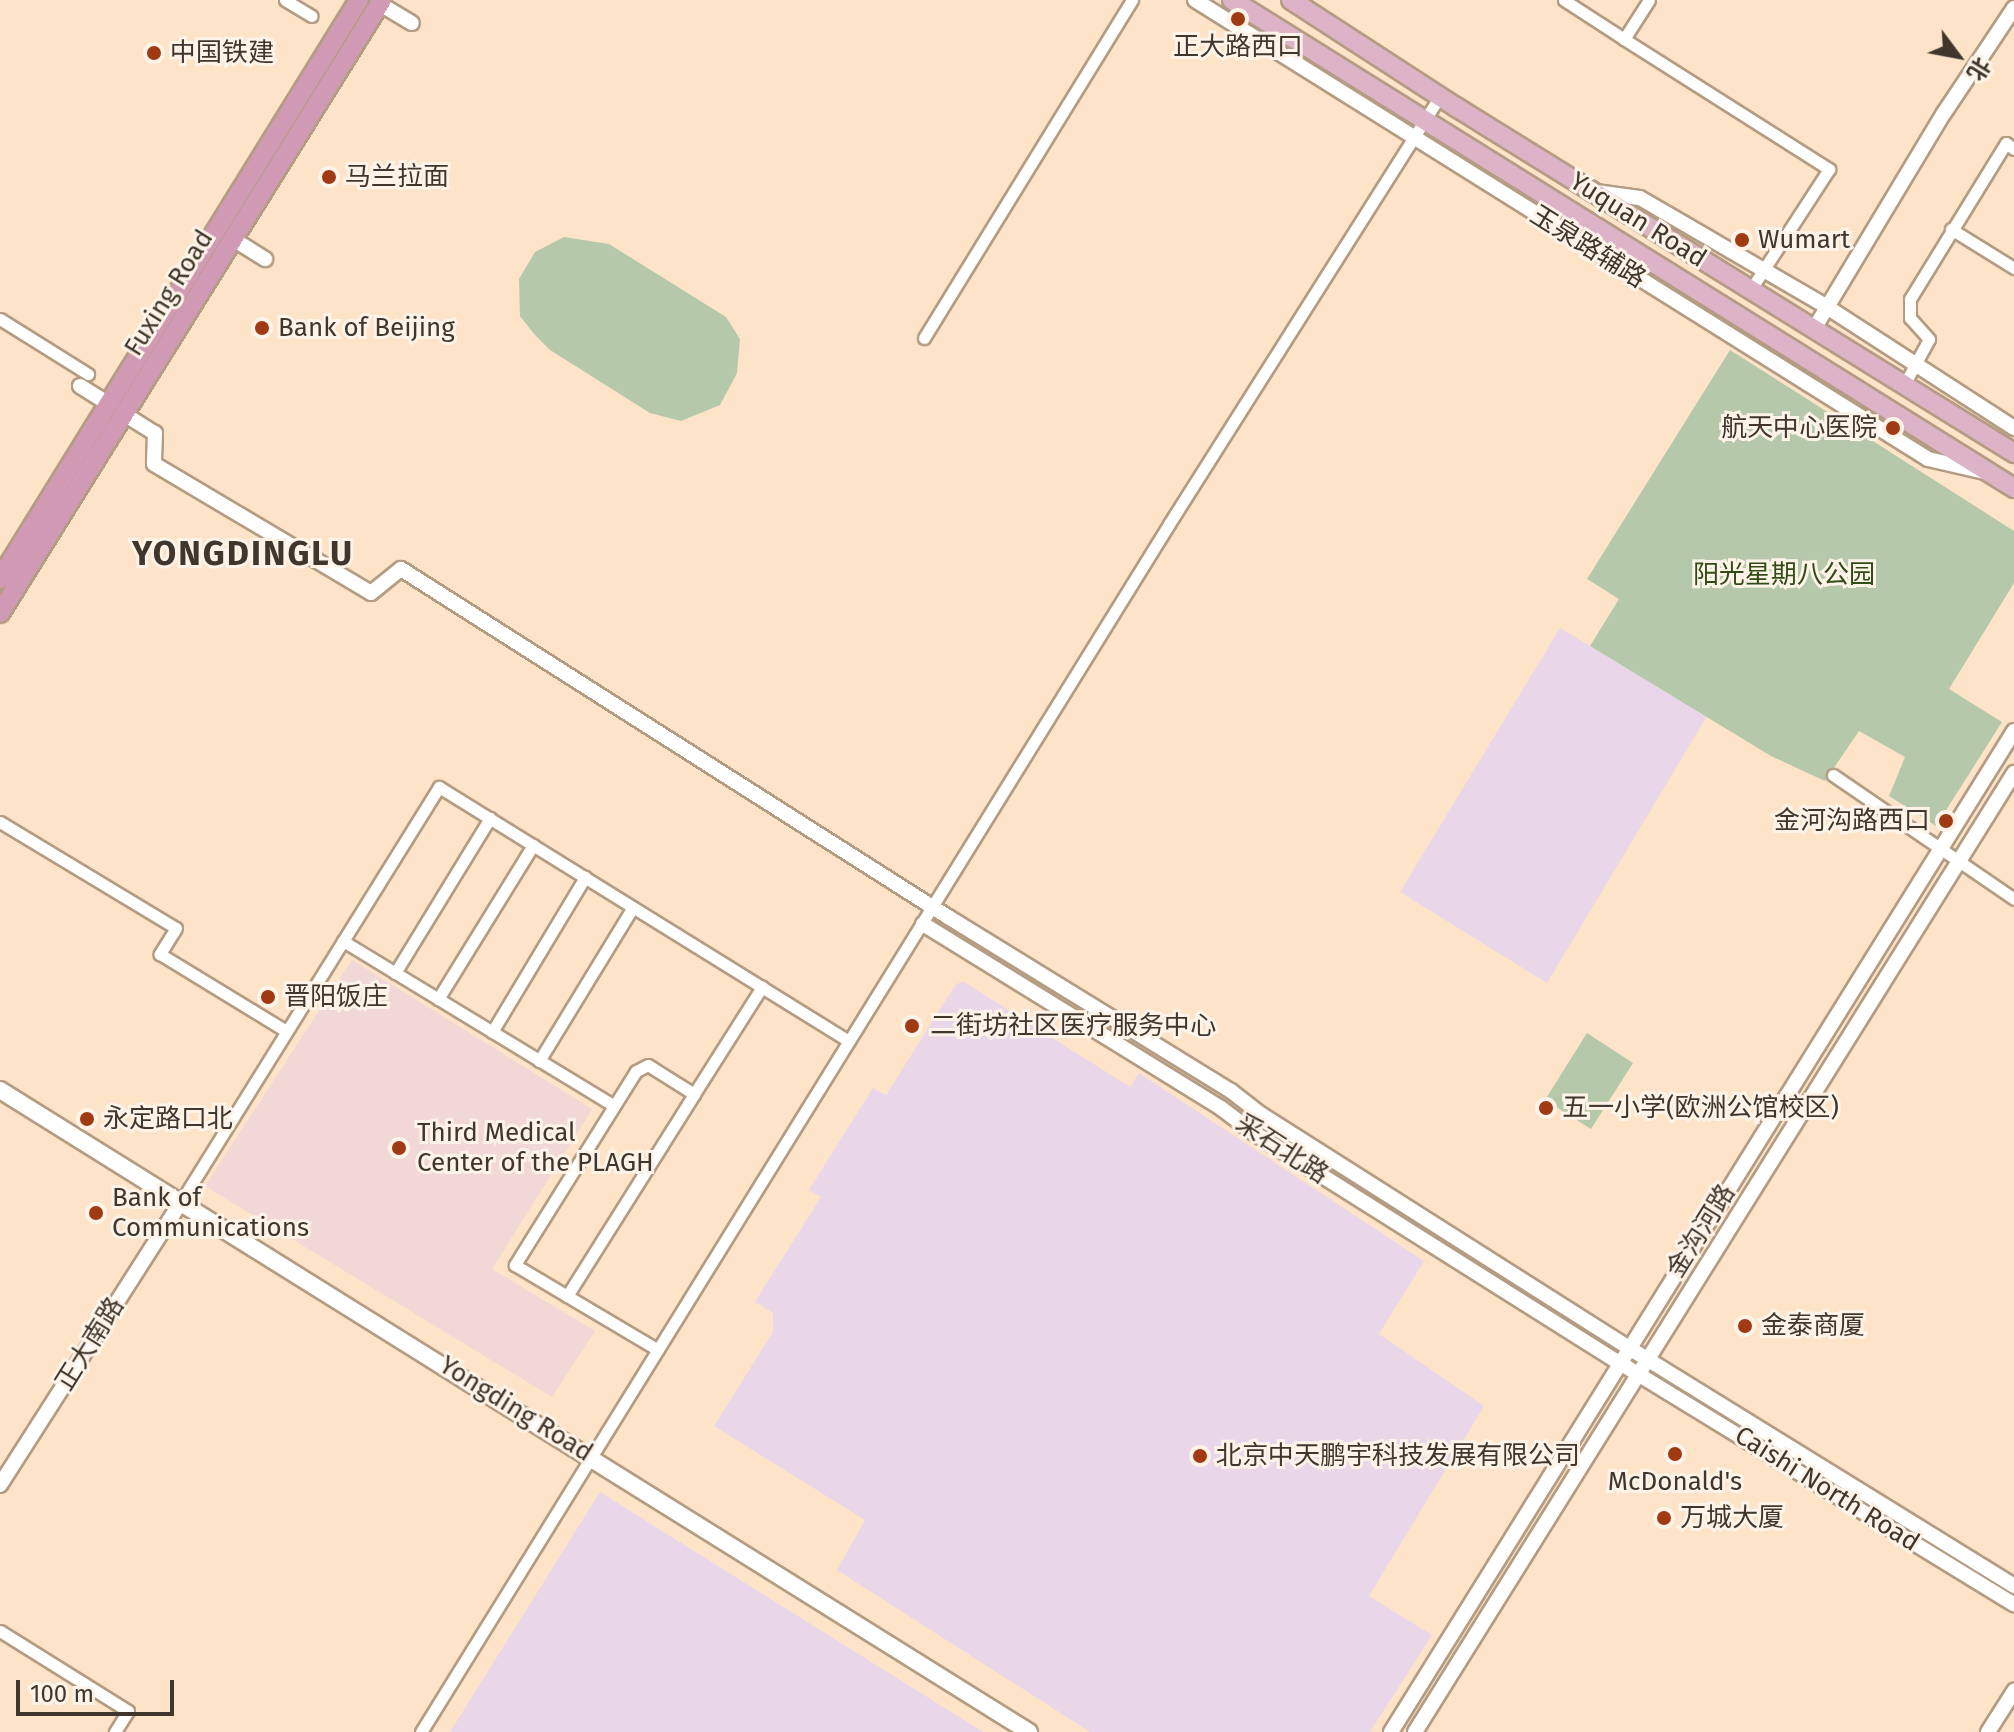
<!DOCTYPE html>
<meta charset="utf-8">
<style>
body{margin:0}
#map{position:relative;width:2014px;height:1732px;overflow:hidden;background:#fde3c8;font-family:"Fira Sans","Noto Sans SC",sans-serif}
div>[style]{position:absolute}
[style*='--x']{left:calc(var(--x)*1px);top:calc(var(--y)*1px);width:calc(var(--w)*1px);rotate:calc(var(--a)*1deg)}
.industrial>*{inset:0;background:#e9d7e9}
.medical>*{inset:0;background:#f1d7d5}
.green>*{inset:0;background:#b6c8aa}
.roads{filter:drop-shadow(2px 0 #b49c83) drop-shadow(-2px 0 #b49c83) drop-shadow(0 2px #b49c83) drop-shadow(0 -2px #b49c83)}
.minor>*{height:11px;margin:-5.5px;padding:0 5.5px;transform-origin:5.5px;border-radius:5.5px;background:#fff}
.tertiary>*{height:14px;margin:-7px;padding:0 7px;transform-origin:7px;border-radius:7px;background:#fff}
.secondary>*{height:16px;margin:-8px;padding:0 8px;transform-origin:8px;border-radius:8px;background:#fff}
.primary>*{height:18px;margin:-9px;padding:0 9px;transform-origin:9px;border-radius:9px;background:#dcb3c7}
.trunk>*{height:18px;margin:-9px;padding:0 9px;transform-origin:9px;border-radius:9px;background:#d09ab4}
.dots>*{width:22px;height:22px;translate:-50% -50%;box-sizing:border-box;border:4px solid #fdf3e8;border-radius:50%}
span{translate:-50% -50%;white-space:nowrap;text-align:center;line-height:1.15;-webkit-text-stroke:6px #fdf3e8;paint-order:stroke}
.poi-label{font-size:26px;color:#40362c}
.left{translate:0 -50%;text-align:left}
.right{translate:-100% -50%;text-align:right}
.street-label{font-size:26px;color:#40362c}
.park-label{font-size:26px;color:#304c15}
.district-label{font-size:34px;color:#40362c;font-weight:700;letter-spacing:2px}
.north{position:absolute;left:1918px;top:16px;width:80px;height:80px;-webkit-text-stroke:6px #fdf3e8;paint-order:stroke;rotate:122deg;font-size:22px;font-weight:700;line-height:32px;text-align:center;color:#40362c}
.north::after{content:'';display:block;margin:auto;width:28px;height:36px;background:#40362c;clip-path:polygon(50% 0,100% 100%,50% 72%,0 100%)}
.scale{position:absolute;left:16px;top:1680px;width:158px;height:36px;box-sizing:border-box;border:4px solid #40362c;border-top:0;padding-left:10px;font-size:24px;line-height:28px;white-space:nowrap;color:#40362c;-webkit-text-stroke:6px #fdf3e8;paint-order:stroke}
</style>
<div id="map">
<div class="industrial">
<div style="clip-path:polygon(1560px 628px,1707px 716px,1547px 983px,1400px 892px)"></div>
<div style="clip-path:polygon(964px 982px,1130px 1087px,1139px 1073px,1424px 1261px,1379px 1334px,1484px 1406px,1369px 1596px,1432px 1635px,1370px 1732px,1090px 1732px,837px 1570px,865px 1520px,714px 1426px,773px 1332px,773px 1313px,755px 1302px,821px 1197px,809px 1190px,873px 1088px,886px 1095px,956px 984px)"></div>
<div style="clip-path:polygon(600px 1492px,983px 1732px,450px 1732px)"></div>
</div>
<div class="medical">
<div style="clip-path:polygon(352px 960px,592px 1109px,492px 1269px,595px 1331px,552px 1397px,205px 1186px)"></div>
</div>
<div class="green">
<div style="clip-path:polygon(564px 237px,609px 244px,726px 317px,740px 339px,737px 373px,720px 405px,681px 421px,650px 413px,550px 350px,535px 335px,520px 316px,519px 279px,535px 252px)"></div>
<div style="clip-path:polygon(1730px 350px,2014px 531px,2014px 583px,1949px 689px,2002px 722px,1936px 826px,1889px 796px,1905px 757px,1859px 731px,1825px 781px,1771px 756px,1590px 646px,1619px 599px,1587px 579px)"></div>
<div style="clip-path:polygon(1587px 1033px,1633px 1063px,1591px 1129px,1545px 1100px)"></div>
</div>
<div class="roads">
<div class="minor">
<div style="--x:285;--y:0;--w:31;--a:31"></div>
<div style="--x:1564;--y:0;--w:72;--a:33"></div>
<div style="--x:1624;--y:39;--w:46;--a:-57.3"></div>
<div style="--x:1624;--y:39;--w:243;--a:32.4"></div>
<div style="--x:1829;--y:169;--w:143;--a:123"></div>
<div style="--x:1951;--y:229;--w:74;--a:31.8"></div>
<div style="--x:0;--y:319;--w:104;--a:32"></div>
<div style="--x:924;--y:338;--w:397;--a:-58.4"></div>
<div style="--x:1904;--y:385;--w:52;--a:-61.5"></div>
<div style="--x:1929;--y:339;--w:28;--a:-132"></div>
<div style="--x:1910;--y:318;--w:19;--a:-90"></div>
<div style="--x:1910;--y:299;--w:183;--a:-58.4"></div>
<div style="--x:2006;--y:143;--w:10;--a:37"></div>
<div style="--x:1833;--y:775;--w:219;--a:34.4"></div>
<div style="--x:0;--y:822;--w:205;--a:31.1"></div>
<div style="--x:176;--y:928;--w:31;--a:122"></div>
<div style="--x:160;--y:954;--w:148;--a:31.4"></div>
<div style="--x:343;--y:941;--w:317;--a:31.3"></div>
<div style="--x:395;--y:973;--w:182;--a:-58.5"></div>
<div style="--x:438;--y:999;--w:181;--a:-58.3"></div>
<div style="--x:492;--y:1032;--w:181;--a:-59"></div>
<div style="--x:539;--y:1061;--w:180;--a:-58.6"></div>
<div style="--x:694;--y:1094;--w:127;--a:-57.6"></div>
<div style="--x:180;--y:1203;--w:490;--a:-58.1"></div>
<div style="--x:439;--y:787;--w:482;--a:31.8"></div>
<div style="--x:567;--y:1296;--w:239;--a:-57.8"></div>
<div style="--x:694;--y:1094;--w:54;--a:-147.8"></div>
<div style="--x:648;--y:1065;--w:13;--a:153"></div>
<div style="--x:636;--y:1071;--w:229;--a:122"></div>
<div style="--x:515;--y:1265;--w:166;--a:30.7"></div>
<div style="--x:0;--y:1631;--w:151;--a:32"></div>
<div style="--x:128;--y:1711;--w:25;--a:122"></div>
<div style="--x:421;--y:1732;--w:1421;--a:-58.23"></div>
<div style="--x:1169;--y:524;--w:507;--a:-57.66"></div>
</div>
<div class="tertiary">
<div style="--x:1195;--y:0;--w:865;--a:32.05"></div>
<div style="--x:1928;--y:459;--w:58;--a:12.8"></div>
<div style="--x:380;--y:4;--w:37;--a:31"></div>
<div style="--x:1596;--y:192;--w:44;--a:7.8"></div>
<div style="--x:1640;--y:198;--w:216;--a:30.2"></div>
<div style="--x:1827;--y:307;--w:223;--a:32.9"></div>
<div style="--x:233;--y:239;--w:38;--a:32"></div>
<div style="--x:1814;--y:329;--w:252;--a:-59"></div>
<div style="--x:1944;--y:113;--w:126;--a:-56.3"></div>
<div style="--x:80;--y:386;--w:34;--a:32"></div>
<div style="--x:124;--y:414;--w:36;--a:32"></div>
<div style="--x:155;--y:433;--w:31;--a:92"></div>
<div style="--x:154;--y:464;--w:252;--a:30.7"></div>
<div style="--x:371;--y:593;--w:38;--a:-39"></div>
<div style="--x:401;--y:569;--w:648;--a:32.46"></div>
<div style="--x:948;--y:917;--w:332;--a:31.6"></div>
<div style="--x:1231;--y:1091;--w:39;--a:38"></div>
<div style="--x:1262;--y:1115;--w:435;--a:32.4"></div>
<div style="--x:1629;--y:1348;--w:453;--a:31.7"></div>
<div style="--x:923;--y:924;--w:350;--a:31.7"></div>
<div style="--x:1221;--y:1108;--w:38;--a:37"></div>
<div style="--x:1251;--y:1131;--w:436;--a:32.2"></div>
<div style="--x:1620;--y:1363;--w:462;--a:31.5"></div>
<div style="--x:0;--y:1485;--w:335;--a:-57.4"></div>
<div style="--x:1391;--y:1732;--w:1179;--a:-58.1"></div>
<div style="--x:1415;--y:1732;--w:1131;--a:-58.01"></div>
<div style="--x:1988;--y:1732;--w:49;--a:-57.6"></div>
</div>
<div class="secondary">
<div style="--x:0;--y:1090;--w:1213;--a:31.96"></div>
</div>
<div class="primary">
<div style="--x:1232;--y:0;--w:922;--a:31.97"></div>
<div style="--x:1291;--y:0;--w:197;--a:33"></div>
<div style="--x:1456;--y:107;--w:657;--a:31.8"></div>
</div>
<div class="trunk">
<div style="--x:0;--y:579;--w:681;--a:-58.2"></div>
<div style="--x:0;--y:613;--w:722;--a:-58.07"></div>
</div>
</div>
<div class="dots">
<div style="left:1238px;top:19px;background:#a03a12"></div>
<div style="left:154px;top:53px;background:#a03a12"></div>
<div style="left:329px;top:177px;background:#a03a12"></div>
<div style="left:1742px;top:240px;background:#a03a12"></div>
<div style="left:262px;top:328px;background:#a03a12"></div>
<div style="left:1893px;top:428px;background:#a03a12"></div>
<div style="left:1946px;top:821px;background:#a03a12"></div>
<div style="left:268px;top:997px;background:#a03a12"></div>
<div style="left:912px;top:1026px;background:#a03a12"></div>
<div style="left:1546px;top:1108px;background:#a03a12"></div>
<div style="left:87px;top:1119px;background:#a03a12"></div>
<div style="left:399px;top:1148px;background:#a03a12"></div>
<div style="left:96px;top:1213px;background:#a03a12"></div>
<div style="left:1745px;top:1326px;background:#a03a12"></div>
<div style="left:1675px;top:1454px;background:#a03a12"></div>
<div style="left:1200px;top:1456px;background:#a03a12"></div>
<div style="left:1664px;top:1518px;background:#a03a12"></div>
</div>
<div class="poi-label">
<span style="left:1238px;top:47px">正大路西口</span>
<span class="left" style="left:170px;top:53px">中国铁建</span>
<span class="left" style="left:345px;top:177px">马兰拉面</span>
<span class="left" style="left:1758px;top:240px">Wumart</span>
<span class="left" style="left:278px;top:328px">Bank of Beijing</span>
<span class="right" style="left:1877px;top:428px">航天中心医院</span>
<span class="right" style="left:1930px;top:821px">金河沟路西口</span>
<span class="left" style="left:284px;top:997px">晋阳饭庄</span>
<span class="left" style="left:930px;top:1026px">二街坊社区医疗服务中心</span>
<span class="left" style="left:1562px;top:1108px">五一小学(欧洲公馆校区)</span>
<span class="left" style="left:103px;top:1119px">永定路口北</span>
<span class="left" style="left:417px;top:1148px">Third Medical<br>Center of the PLAGH</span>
<span class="left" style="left:112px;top:1213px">Bank of<br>Communications</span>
<span class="left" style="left:1761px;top:1326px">金泰商厦</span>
<span class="left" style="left:1216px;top:1456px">北京中天鹏宇科技发展有限公司</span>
<span style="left:1675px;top:1482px">McDonald's</span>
<span class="left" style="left:1680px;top:1518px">万城大厦</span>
</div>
<div class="street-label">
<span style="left:1638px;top:220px;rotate:32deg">Yuquan Road</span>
<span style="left:1588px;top:247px;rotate:32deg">玉泉路辅路</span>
<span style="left:169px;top:293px;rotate:-58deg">Fuxing Road</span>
<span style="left:1282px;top:1149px;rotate:33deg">采石北路</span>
<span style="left:1701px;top:1231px;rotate:-58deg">金沟河路</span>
<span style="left:90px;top:1344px;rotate:-58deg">正大南路</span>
<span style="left:516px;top:1409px;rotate:32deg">Yongding Road</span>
<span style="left:1827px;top:1489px;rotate:32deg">Caishi North Road</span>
</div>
<div class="park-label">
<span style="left:1784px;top:575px">阳光星期八公园</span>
</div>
<div class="district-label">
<span style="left:243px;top:554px">YONGDINGLU</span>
</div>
<div class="north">北</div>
<div class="scale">100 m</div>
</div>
